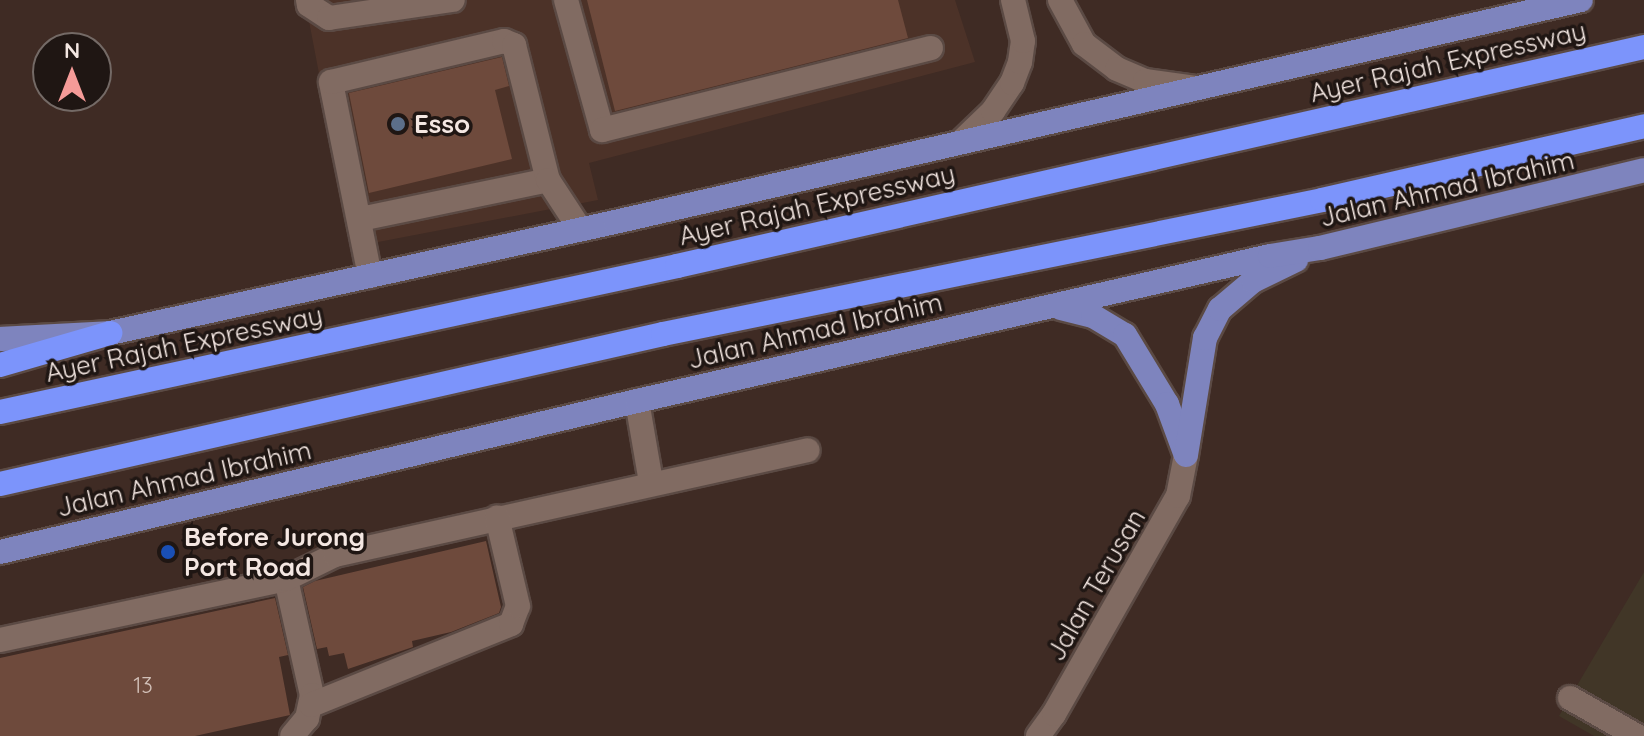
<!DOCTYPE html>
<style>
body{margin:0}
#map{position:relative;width:1644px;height:736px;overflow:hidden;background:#3f2b24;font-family:Quicksand,sans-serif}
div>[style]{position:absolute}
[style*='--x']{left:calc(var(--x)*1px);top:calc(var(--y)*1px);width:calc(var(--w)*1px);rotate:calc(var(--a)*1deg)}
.built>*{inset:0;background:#4c3228}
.industrial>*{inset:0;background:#413627}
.building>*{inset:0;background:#6e4a3c}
.roads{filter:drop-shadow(2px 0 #5b4a44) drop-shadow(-2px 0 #5b4a44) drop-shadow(0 2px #5b4a44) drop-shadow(0 -2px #5b4a44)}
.minor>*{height:24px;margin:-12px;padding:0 12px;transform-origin:12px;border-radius:12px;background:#816b62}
.major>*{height:24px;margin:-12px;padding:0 12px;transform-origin:12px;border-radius:12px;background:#7e84be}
.highway>*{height:24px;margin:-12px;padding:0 12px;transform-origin:12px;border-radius:12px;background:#7c94fb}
.dots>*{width:22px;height:22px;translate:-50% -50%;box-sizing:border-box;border:4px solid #1f1613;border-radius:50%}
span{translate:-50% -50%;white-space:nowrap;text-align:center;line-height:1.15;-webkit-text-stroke:7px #1f1613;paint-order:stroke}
.number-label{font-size:22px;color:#d2c0b8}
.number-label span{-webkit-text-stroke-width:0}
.street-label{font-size:26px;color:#f4e7e2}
.poi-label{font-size:26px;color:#f4e7e2;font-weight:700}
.left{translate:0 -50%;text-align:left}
.north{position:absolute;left:32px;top:32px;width:80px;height:80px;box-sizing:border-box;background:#1f1613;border:2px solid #746a66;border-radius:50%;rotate:0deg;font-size:22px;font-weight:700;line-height:32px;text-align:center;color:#f4e7e2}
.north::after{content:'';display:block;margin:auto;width:28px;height:36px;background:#f59b98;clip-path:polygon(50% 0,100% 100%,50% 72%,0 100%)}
</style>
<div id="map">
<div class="built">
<div style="clip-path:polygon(305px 0,955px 0,975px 62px,589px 163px,598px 200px,352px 247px)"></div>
</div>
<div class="industrial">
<div style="clip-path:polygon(1644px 572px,1644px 736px,1594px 736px,1559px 716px)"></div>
</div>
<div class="building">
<div style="clip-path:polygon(587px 0,898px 0,908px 38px,615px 111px)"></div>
<div style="clip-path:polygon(502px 57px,509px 86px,495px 90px,512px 159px,369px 193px,349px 93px)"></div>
<div style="clip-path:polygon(486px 541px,501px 607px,499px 613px,451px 632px,412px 641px,413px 647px,348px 669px,344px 653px,329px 656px,327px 647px,317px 649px,303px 587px,315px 581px)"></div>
<div style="clip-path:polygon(275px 598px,288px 655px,279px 657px,290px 715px,195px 736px,0 736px,0 658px)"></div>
</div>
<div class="roads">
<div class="minor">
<div style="--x:308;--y:0;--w:5;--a:79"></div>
<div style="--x:309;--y:5;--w:24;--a:33"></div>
<div style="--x:329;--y:18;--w:125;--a:-8.3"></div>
<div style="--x:566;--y:0;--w:135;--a:74.5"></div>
<div style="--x:602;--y:130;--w:339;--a:-14"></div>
<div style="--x:1060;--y:0;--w:50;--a:61.4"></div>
<div style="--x:1084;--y:44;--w:41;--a:37.1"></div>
<div style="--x:1117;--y:69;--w:30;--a:23"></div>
<div style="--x:1145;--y:81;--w:51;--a:7.8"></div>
<div style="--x:963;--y:140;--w:42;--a:-44"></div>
<div style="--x:993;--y:111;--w:34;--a:-56"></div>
<div style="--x:1012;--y:83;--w:22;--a:-69"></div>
<div style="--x:1020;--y:62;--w:21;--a:-82"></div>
<div style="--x:1023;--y:41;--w:42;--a:-103.7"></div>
<div style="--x:360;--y:219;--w:192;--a:-11.7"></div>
<div style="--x:370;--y:276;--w:198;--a:-101.4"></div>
<div style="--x:331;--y:82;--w:178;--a:-13.3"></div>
<div style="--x:504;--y:41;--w:11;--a:22"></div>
<div style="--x:514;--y:45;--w:139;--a:75.9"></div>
<div style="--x:548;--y:180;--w:59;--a:56.9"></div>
<div style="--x:637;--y:401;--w:82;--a:80.2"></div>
<div style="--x:286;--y:579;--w:119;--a:77.4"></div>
<div style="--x:312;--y:695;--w:24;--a:102"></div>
<div style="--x:307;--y:718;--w:23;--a:130"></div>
<div style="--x:0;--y:640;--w:292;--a:-12"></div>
<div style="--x:286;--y:579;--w:55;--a:-26.1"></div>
<div style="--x:335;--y:555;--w:484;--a:-12.5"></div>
<div style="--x:1570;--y:698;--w:77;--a:29.6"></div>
<div style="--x:311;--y:705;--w:216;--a:-22"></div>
<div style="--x:511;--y:624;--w:19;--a:-69"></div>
<div style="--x:518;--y:606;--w:91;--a:-103.3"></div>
<div style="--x:1038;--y:736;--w:27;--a:-54"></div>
<div style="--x:1054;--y:714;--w:251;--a:-60.4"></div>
<div style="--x:1178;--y:496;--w:42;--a:-79"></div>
</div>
<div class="major">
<div style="--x:1061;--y:308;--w:33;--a:14"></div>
<div style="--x:1093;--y:316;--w:37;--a:31"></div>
<div style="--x:1125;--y:335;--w:81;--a:58.7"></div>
<div style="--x:1167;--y:404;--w:52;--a:69.8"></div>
<div style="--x:0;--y:339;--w:110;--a:-3.1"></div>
<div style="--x:110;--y:333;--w:517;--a:-12.4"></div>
<div style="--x:615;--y:222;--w:991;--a:-12.94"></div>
<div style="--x:1186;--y:455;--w:119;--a:-80.8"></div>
<div style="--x:1205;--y:338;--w:33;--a:-63"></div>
<div style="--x:1220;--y:309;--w:43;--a:-40.3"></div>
<div style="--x:1253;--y:281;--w:48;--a:-26"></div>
<div style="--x:0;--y:552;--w:655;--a:-13.34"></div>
<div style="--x:637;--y:401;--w:649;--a:-12.9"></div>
<div style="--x:1270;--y:256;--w:51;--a:-9.1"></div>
<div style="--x:1320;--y:248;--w:333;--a:-13.5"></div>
</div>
<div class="highway">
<div style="--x:0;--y:365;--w:115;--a:-16.2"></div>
<div style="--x:0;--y:412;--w:693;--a:-12.17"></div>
<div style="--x:677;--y:266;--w:991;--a:-12.76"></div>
<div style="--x:0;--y:484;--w:680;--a:-12.75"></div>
<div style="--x:663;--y:334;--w:672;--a:-11.49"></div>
<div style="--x:1322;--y:200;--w:330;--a:-12.9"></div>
</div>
</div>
<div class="dots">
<div style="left:398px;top:124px;background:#5c6f8a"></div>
<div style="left:168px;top:552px;background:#1a4fb4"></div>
</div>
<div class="number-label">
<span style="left:143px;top:686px">13</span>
</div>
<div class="street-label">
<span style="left:1448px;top:62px;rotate:-13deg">Ayer Rajah Expressway</span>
<span style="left:1447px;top:189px;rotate:-13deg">Jalan Ahmad Ibrahim</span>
<span style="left:817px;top:205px;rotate:-13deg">Ayer Rajah Expressway</span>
<span style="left:815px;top:331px;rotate:-13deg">Jalan Ahmad Ibrahim</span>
<span style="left:184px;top:344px;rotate:-12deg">Ayer Rajah Expressway</span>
<span style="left:184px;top:479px;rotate:-13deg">Jalan Ahmad Ibrahim</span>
<span style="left:1096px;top:585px;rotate:-60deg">Jalan Terusan</span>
</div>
<div class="poi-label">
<span class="left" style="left:414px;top:124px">Esso</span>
<span class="left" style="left:184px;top:552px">Before Jurong<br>Port Road</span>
</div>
<div class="north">N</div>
</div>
